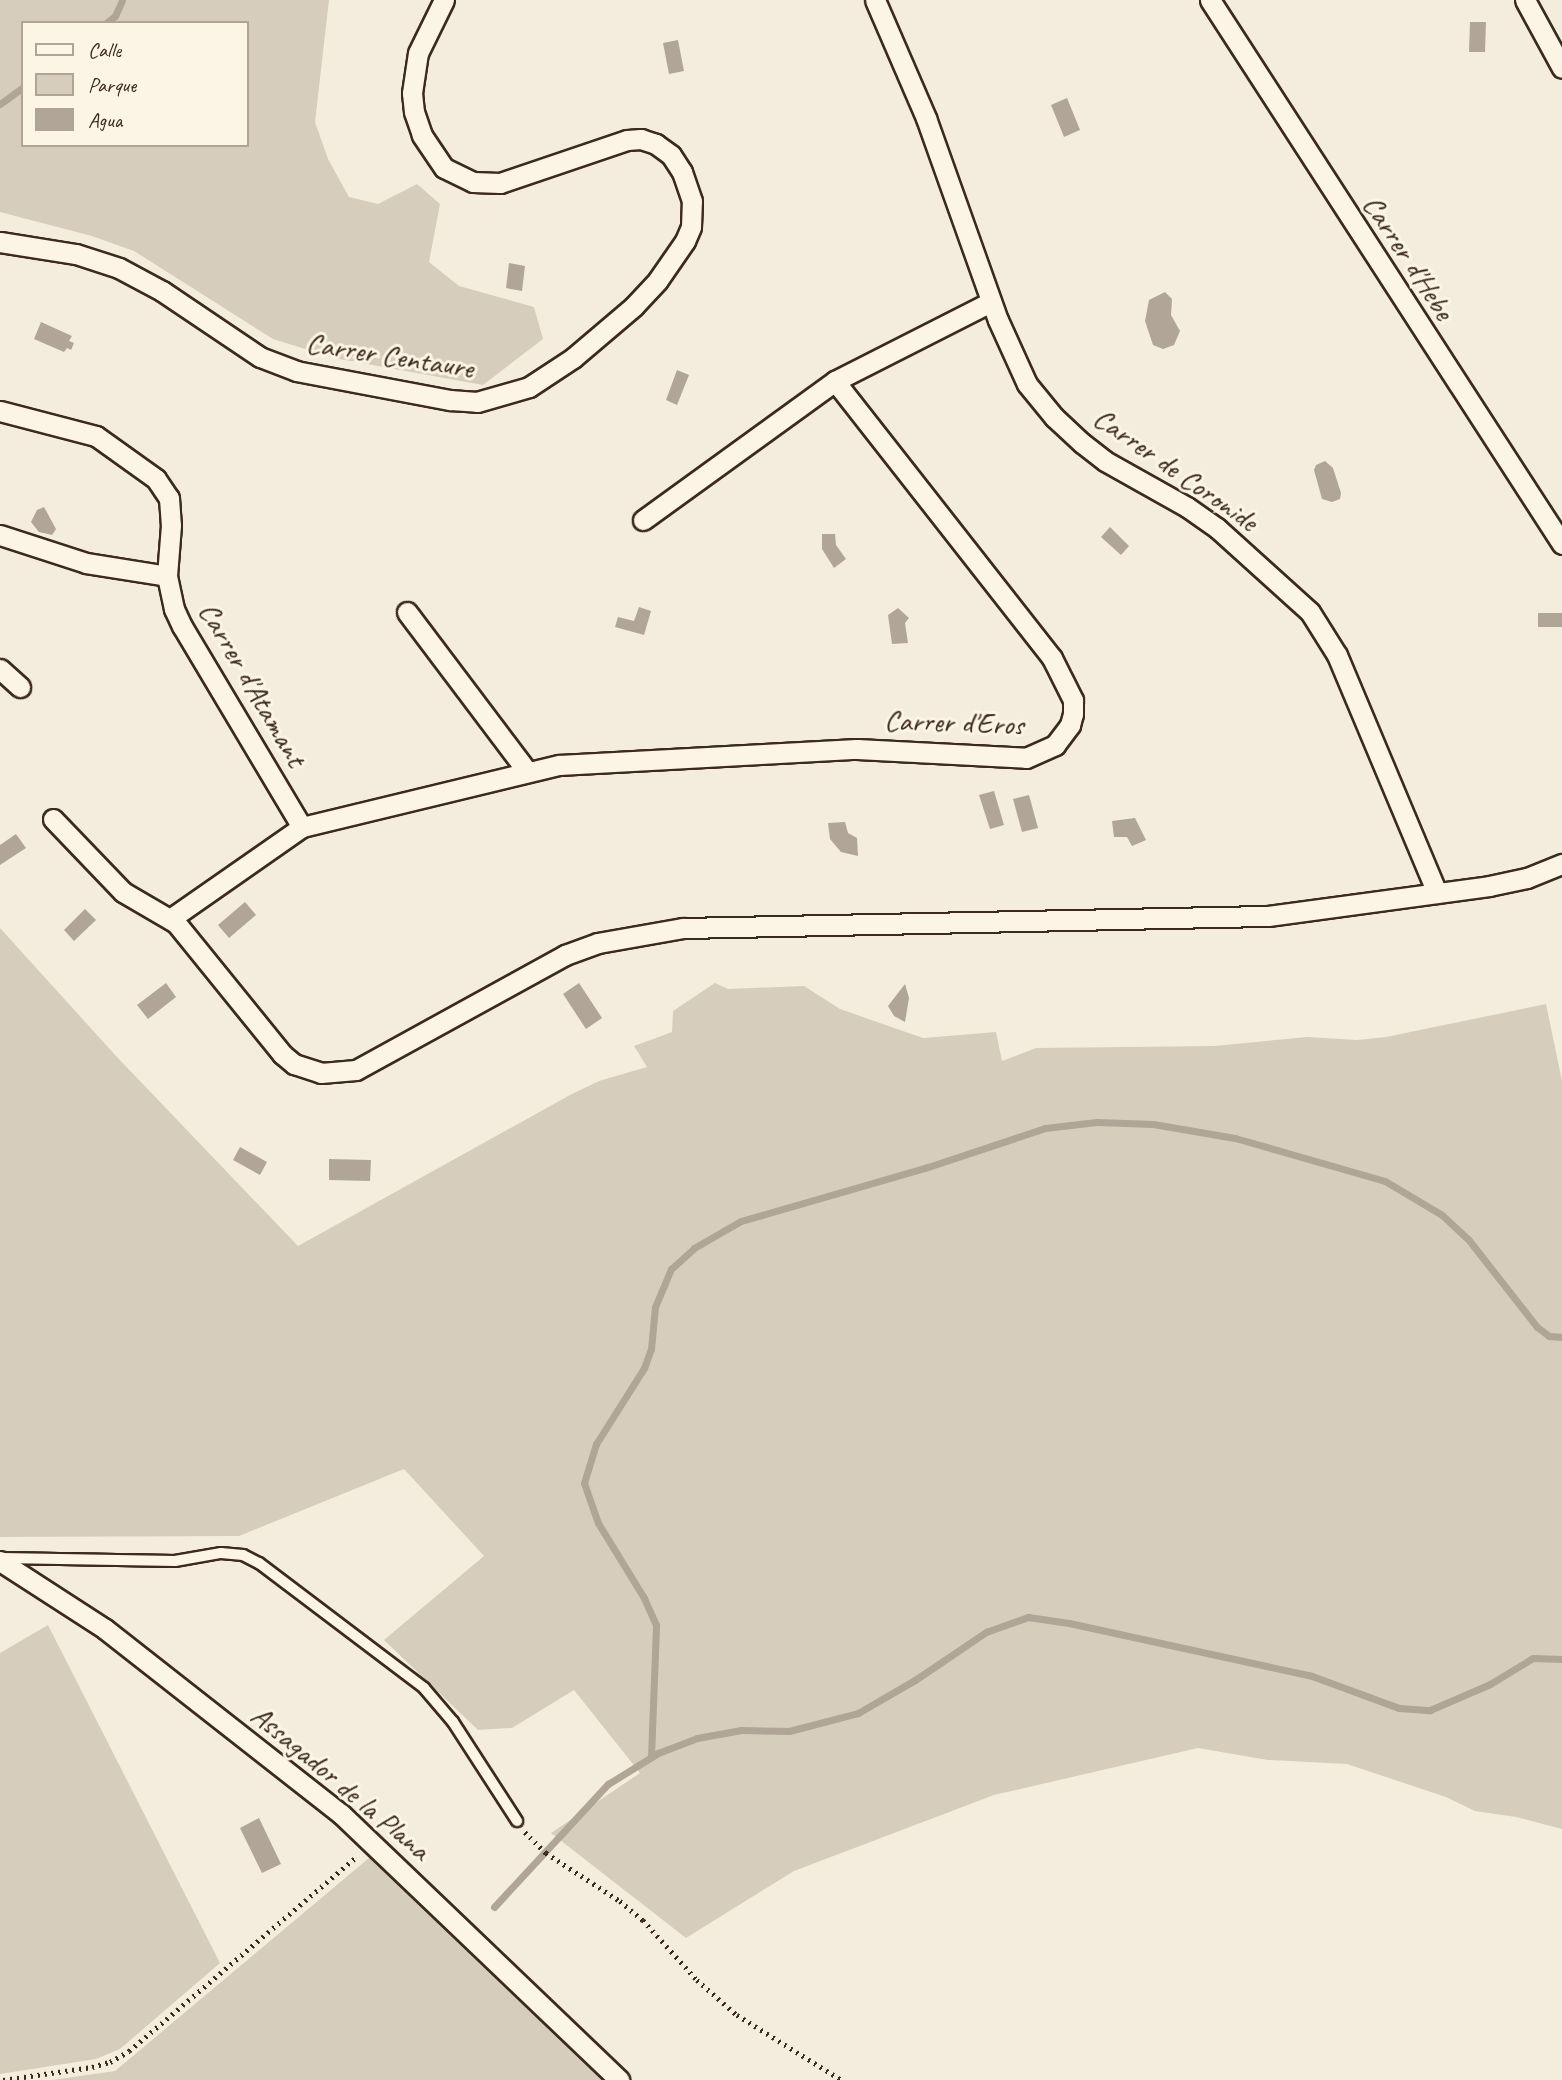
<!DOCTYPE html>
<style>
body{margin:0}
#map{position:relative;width:1562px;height:2080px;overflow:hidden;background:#f4eddd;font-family:Caveat,sans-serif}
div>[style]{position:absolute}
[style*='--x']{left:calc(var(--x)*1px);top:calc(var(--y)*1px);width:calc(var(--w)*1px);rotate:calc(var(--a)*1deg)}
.green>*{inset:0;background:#d6cdbd}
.water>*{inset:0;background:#b0a596}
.stream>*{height:7px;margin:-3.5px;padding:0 3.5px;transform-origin:3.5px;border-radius:3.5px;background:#b0a596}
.path>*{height:4.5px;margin-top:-2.25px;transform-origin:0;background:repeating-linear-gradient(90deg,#3b2a1e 0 2px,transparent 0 7px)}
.roads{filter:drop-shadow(2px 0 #3b2a1e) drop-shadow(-2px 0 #3b2a1e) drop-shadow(0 2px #3b2a1e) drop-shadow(0 -2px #3b2a1e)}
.lane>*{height:10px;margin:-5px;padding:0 5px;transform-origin:5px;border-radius:5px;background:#fcf5e5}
.street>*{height:19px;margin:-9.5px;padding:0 9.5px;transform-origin:9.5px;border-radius:9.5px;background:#fcf5e5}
span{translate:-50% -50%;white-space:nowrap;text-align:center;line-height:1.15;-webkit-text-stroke:6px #fcf5e5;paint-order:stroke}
.street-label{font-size:30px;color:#3b2a1e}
.legend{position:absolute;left:21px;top:21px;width:228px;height:126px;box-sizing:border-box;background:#fcf5e5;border:2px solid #afa495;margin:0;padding:9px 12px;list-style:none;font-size:21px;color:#3b2a1e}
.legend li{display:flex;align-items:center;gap:14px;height:35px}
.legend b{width:35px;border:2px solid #afa495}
</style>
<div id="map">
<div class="green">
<div style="clip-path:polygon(evenodd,0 0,329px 0,315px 122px,328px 159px,349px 197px,378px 204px,417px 184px,440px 204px,429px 262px,459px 286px,534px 307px,543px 339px,483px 385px,334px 358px,273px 339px,134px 251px,92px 236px,0 212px,0 0,23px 23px,247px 23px,247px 145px,23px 145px,23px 23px)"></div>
<div style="clip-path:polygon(0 928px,116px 1056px,298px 1246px,570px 1095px,599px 1081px,647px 1067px,634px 1046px,672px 1032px,673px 1011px,715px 983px,728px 989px,804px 986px,840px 1009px,923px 1038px,996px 1032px,1002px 1061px,1036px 1048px,1214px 1046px,1307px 1037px,1357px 1040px,1386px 1037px,1546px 1004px,1562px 1081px,1562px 1829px,1516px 1817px,1475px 1811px,1446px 1797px,1347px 1764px,1268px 1760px,1198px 1748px,994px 1795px,794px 1871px,686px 1938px,551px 1833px,640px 1773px,574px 1690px,512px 1728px,478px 1730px,384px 1640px,484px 1556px,404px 1469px,239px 1536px,0 1537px)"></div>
<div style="clip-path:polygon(48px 1625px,220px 1963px,120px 2049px,96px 2059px,0 2074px,0 1653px)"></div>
<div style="clip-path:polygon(369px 1858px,601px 2080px,52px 2080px,115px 2071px)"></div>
</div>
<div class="water">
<div style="clip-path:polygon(1470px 22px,1486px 22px,1485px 52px,1469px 52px)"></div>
<div style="clip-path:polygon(678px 40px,684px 71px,669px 74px,663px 43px)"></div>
<div style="clip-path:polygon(1067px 98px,1080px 130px,1064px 137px,1051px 105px)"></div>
<div style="clip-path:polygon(509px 263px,525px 266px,522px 291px,506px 288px)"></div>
<div style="clip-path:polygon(1165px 292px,1172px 299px,1171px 315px,1180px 331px,1174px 345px,1163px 349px,1153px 345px,1145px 321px,1149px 300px)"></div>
<div style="clip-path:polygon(41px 322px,72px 336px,69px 341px,74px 343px,71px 350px,67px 348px,64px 352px,34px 339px)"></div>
<div style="clip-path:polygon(677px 370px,689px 375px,677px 405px,666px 400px)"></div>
<div style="clip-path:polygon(1325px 461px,1333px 468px,1341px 493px,1340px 499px,1332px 502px,1322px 499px,1314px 470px,1316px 465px)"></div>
<div style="clip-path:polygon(44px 507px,56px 529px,52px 535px,39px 532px,31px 522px,37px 510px)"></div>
<div style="clip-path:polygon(1110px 527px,1129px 546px,1121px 555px,1101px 537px)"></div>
<div style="clip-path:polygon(822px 534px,835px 534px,836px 545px,846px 559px,834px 568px,822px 549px)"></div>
<div style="clip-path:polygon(639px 607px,651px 611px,644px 635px,615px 627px,618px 617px,634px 621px)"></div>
<div style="clip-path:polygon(898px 608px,909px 618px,905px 623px,908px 643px,892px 644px,888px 615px)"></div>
<div style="clip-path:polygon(1538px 613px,1562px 613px,1562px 627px,1538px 627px)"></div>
<div style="clip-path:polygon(994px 791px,1004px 825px,990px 829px,979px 795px)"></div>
<div style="clip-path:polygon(1029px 795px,1038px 828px,1022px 832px,1013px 799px)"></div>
<div style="clip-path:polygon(1135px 818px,1146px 840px,1132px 846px,1127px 837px,1114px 837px,1112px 821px)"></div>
<div style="clip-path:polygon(845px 822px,848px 833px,857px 838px,858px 856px,841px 852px,830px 839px,828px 823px)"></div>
<div style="clip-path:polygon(16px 834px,26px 848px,0 865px,0 845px)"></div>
<div style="clip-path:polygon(245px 902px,256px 915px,229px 938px,218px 925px)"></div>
<div style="clip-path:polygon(85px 909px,96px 920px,74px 941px,64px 930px)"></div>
<div style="clip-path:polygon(166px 983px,176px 997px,148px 1019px,137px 1005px)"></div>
<div style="clip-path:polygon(579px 983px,602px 1018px,586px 1029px,563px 994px)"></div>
<div style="clip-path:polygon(905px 984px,909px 998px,905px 1022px,894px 1016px,888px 1006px)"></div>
<div style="clip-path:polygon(240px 1147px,267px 1162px,260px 1175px,233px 1160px)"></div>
<div style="clip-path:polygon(329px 1159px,371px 1160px,370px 1181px,329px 1180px)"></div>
<div style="clip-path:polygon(259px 1818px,281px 1864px,262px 1873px,240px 1828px)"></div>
</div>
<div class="stream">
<div style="--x:106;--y:23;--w:11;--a:-38"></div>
<div style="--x:115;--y:16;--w:17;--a:-66"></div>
<div style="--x:0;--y:104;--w:29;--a:-36"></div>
<div style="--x:651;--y:1757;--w:132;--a:-87.8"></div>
<div style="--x:656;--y:1625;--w:30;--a:-114"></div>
<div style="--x:644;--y:1598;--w:88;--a:-121.5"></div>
<div style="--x:598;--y:1523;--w:42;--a:-109.3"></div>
<div style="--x:584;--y:1483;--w:41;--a:-72.9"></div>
<div style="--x:596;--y:1444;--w:90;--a:-57.7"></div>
<div style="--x:644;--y:1368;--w:20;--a:-70"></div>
<div style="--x:651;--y:1349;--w:42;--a:-84.6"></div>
<div style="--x:655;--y:1307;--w:41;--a:-67.2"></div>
<div style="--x:671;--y:1269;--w:31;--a:-42"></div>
<div style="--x:694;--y:1248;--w:54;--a:-29.9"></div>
<div style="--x:741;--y:1221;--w:195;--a:-16.1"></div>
<div style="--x:928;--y:1167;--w:123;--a:-18.4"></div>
<div style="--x:1045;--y:1128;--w:52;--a:-6.6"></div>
<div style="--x:1097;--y:1122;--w:56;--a:2"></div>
<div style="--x:1153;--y:1124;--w:83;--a:9.7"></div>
<div style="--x:1235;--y:1138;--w:156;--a:16"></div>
<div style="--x:1385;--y:1181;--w:66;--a:30.8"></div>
<div style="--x:1442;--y:1215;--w:35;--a:43"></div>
<div style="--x:1468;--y:1239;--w:112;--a:51.9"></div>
<div style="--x:1537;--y:1327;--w:15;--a:37"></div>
<div style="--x:1549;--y:1336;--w:13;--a:4"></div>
<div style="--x:494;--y:1907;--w:168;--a:-47.2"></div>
<div style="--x:608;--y:1784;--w:59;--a:-31.8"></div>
<div style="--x:658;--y:1753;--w:42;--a:-21"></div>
<div style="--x:697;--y:1738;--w:45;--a:-10.3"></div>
<div style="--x:741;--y:1730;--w:48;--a:1.2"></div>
<div style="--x:789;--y:1731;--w:71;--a:-14.6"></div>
<div style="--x:858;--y:1713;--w:66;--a:-30.1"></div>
<div style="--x:915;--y:1680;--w:86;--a:-34.1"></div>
<div style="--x:986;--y:1632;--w:45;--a:-19.7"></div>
<div style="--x:1028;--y:1617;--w:41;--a:8.3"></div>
<div style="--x:1069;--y:1623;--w:249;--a:12.3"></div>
<div style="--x:1312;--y:1676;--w:93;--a:20.2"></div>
<div style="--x:1399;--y:1708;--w:31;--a:4"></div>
<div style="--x:1430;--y:1710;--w:65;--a:-23.4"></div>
<div style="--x:1490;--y:1684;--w:50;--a:-31.2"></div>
<div style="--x:1533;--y:1658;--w:29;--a:2"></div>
</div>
<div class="path">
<div style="--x:525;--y:1832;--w:30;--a:45"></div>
<div style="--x:546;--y:1853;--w:88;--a:33"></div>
<div style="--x:620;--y:1901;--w:30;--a:40"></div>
<div style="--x:643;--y:1920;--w:81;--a:48"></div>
<div style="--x:697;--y:1980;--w:53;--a:41.2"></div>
<div style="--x:737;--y:2015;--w:123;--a:31.8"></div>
<div style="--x:3;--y:2080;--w:90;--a:-8.3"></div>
<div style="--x:92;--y:2067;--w:19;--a:-16"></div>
<div style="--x:110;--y:2062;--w:22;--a:-30"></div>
<div style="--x:129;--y:2051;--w:300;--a:-40.5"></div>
</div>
<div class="roads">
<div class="lane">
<div style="--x:2;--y:1558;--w:173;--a:1"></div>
<div style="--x:175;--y:1561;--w:47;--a:-9.9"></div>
<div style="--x:221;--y:1553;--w:22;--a:5"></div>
<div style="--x:243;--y:1555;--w:18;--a:27"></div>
<div style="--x:259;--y:1563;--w:207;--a:37.1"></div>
<div style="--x:424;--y:1688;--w:45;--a:49.5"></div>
<div style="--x:453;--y:1722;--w:118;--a:57.1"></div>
</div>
<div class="street">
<div style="--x:875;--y:0;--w:129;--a:66.6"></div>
<div style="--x:926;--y:118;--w:214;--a:70.4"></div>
<div style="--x:998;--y:320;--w:70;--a:65.6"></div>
<div style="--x:1027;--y:384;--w:43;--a:50.7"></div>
<div style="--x:1054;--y:417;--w:38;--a:43"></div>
<div style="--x:1082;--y:443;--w:29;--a:38"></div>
<div style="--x:1105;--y:461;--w:94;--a:29.3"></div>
<div style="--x:1187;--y:507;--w:37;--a:35"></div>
<div style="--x:1217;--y:528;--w:125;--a:42.1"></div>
<div style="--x:1310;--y:612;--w:51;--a:57.9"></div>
<div style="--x:1337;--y:655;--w:258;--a:67.2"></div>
<div style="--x:1210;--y:0;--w:648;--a:57.09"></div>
<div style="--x:1525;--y:0;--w:77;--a:61.4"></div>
<div style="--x:0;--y:242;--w:77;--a:9"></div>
<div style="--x:76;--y:254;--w:45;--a:18"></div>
<div style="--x:119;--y:268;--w:49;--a:28.1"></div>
<div style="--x:162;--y:291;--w:118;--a:34"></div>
<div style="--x:260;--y:357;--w:39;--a:21"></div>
<div style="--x:296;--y:371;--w:157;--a:10.7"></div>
<div style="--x:450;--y:400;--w:27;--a:4"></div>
<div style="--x:477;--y:402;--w:54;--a:-16.1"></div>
<div style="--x:529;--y:387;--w:53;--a:-33.4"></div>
<div style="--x:573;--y:358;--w:80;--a:-40.4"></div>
<div style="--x:634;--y:306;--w:35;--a:-47"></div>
<div style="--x:658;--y:280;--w:47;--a:-55.3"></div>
<div style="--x:685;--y:241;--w:15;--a:-67"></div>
<div style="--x:691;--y:227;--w:26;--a:-88"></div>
<div style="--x:692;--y:201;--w:31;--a:-109"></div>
<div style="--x:682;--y:172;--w:20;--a:-123"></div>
<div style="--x:671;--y:155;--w:19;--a:-144"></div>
<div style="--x:656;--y:144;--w:16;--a:-162"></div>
<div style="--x:641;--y:139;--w:14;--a:176"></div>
<div style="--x:627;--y:140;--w:134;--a:161.3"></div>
<div style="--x:500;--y:183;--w:27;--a:-178"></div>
<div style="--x:473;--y:182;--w:32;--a:-154"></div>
<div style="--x:444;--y:168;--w:40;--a:-124"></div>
<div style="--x:422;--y:135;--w:24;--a:-109"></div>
<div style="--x:414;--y:112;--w:19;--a:-96"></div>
<div style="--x:412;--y:93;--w:40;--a:-81.5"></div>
<div style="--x:418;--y:53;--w:59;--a:-63.9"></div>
<div style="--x:0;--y:411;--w:99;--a:14.6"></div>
<div style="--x:96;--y:436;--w:74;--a:35.6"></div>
<div style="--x:156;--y:479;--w:23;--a:56"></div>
<div style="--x:169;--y:498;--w:27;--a:86"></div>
<div style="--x:171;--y:525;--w:51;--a:94.5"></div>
<div style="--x:643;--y:520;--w:237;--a:-35.9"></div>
<div style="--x:0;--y:535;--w:90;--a:18"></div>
<div style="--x:86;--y:563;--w:82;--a:9.1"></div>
<div style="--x:167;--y:576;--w:34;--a:78"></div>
<div style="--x:174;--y:609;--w:19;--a:65"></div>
<div style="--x:182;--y:626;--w:234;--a:59.2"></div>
<div style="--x:302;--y:827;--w:161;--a:145.1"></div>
<div style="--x:407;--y:612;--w:199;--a:53"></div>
<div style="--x:0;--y:669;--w:27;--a:42"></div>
<div style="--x:53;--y:819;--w:101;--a:46.2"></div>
<div style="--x:123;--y:892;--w:61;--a:30.3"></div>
<div style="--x:176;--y:923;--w:169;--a:51"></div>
<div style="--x:282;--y:1054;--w:16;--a:40"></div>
<div style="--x:294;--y:1064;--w:28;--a:18"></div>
<div style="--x:321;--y:1073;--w:35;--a:-5"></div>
<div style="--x:356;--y:1070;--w:239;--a:-28.8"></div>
<div style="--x:565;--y:955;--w:35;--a:-20"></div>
<div style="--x:598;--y:943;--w:86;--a:-10"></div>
<div style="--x:683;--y:928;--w:585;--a:-1.18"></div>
<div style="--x:1268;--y:916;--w:223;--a:-7.7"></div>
<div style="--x:1489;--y:886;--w:39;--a:-12"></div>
<div style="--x:1527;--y:878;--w:38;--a:-22"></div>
<div style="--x:302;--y:827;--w:264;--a:-13.6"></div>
<div style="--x:559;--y:765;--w:298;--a:-3.1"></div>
<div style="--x:857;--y:749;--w:169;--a:3"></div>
<div style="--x:1026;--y:758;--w:32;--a:-24"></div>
<div style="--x:1055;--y:745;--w:25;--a:-53"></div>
<div style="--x:1070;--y:725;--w:11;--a:-75"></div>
<div style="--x:1073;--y:714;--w:14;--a:-90"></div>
<div style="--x:1073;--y:700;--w:47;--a:-116.6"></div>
<div style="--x:1052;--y:658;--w:352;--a:-128.1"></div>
<div style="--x:835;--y:381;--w:175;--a:-26.9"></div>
<div style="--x:0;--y:1561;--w:125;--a:32.9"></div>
<div style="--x:105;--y:1629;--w:300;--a:38.1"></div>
<div style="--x:341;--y:1814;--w:385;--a:43.7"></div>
</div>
</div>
<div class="street-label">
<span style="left:1409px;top:257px;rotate:57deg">Carrer d'Hebe</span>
<span style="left:390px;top:355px;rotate:9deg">Carrer Centaure</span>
<span style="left:1176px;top:469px;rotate:35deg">Carrer de Coronide</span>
<span style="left:253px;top:684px;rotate:60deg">Carrer d'Atamant</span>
<span style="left:954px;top:722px;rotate:2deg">Carrer d'Eros</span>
<span style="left:341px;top:1782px;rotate:40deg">Assagador de la Plana</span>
</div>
<ul class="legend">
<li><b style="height:9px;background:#fcf5e5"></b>Calle</li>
<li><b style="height:19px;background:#d6cdbd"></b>Parque</li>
<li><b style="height:19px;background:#b0a596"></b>Agua</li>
</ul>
</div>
